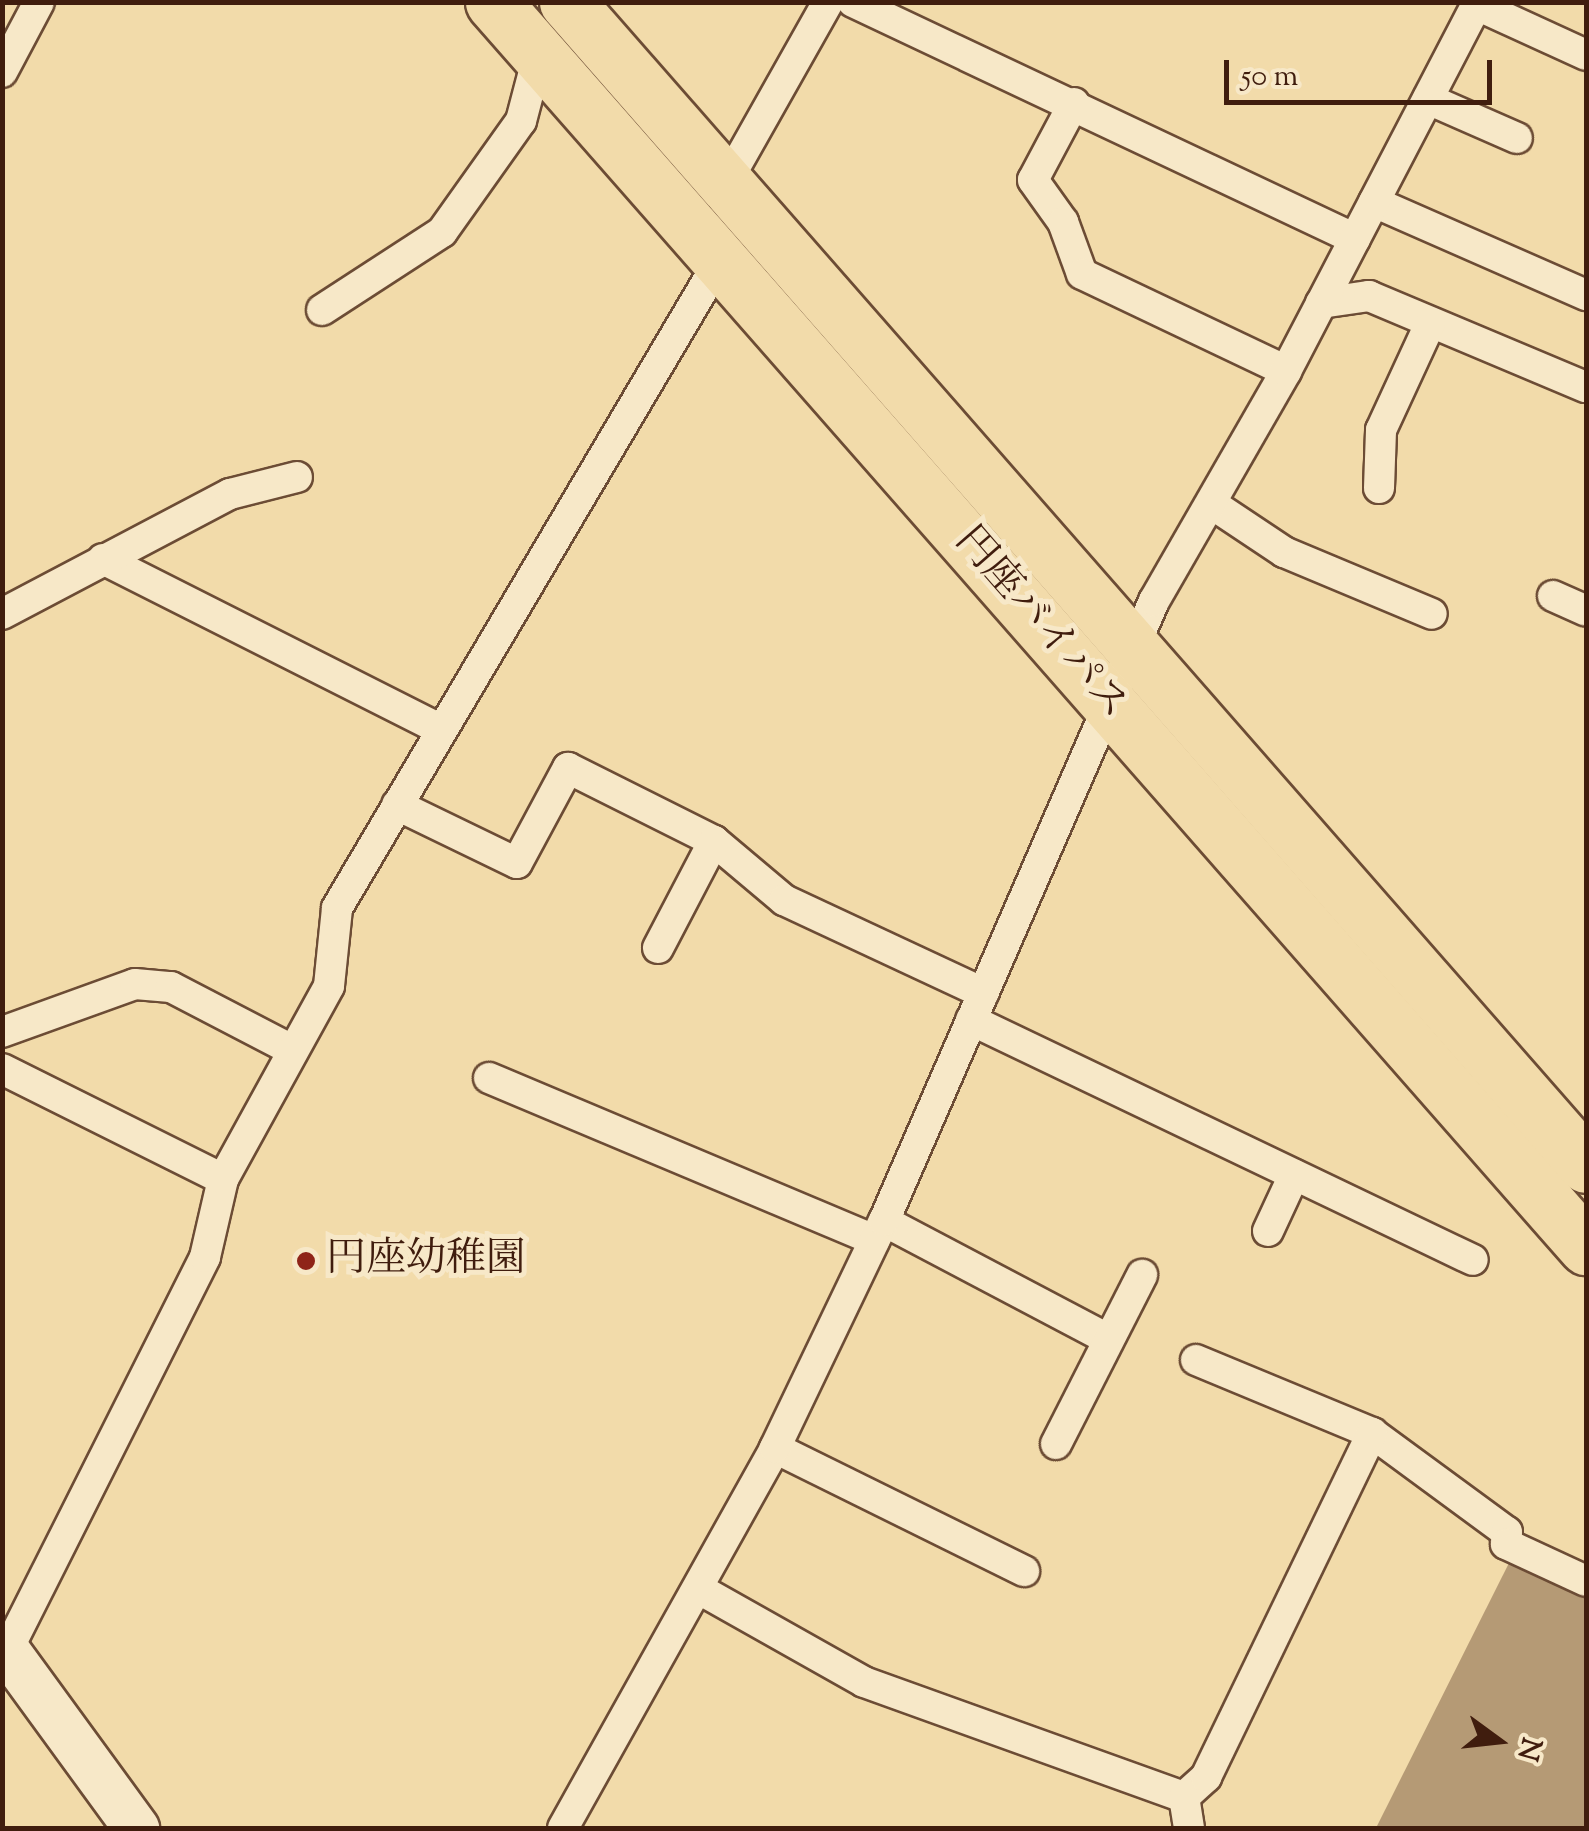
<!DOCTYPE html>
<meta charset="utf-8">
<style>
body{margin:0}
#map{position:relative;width:1589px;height:1831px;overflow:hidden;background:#f2dbaa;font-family:"Sorts Mill Goudy","Noto Serif JP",serif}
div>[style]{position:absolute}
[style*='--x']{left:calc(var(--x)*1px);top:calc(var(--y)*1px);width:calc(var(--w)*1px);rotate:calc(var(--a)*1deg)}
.water>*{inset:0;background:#b59a75}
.roads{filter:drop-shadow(2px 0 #6c4c35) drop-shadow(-2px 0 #6c4c35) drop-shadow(0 2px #6c4c35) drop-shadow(0 -2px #6c4c35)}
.street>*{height:30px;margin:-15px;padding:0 15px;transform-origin:15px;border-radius:15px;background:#f7e8c8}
.secondary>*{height:45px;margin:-22.5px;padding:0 22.5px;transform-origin:22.5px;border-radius:22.5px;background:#f7e8c8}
.highway>*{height:55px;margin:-27.5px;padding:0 27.5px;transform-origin:27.5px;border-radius:27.5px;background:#f2dbaa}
.dots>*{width:28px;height:28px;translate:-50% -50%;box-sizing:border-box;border:5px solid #f7e8c8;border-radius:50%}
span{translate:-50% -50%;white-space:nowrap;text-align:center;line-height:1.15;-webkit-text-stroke:10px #f7e8c8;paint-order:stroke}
.street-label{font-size:40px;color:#401d0e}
.poi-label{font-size:40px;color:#401d0e}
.left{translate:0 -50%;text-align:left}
.frame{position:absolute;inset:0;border:5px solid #401d0e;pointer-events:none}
.north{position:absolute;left:1449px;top:1691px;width:100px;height:100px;-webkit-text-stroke:8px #f7e8c8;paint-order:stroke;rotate:105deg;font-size:28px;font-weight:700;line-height:40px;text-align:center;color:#401d0e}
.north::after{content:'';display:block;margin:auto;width:35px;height:45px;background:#401d0e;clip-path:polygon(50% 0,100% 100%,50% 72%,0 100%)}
.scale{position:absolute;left:1224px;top:60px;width:268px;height:45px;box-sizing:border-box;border:5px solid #401d0e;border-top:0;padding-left:12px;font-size:30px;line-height:35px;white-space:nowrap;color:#401d0e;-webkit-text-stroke:8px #f7e8c8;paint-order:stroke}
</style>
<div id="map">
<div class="water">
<div style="clip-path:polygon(1511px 1559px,1586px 1593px,1586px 1828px,1376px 1828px)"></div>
</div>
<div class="roads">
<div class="street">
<div style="--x:853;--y:2;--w:555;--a:25.27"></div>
<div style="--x:1477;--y:5;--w:120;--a:24.6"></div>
<div style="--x:2;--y:72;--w:79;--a:-62.1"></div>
<div style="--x:1428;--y:99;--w:97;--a:23.7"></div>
<div style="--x:1074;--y:103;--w:87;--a:118"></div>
<div style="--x:1033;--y:180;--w:52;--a:54.5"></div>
<div style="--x:1063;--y:222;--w:55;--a:69.9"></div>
<div style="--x:1082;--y:274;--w:226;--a:25.4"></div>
<div style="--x:726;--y:183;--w:208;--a:-60.6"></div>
<div style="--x:1374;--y:202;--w:232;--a:23.7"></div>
<div style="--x:1321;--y:303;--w:49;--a:-8.3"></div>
<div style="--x:1369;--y:296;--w:235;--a:22.8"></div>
<div style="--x:322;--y:310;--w:143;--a:-33"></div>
<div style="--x:442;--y:232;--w:136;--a:-54.6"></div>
<div style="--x:521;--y:121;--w:67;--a:-75.3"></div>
<div style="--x:1379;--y:488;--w:58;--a:-88"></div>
<div style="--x:1381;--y:430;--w:117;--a:-65.2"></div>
<div style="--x:1212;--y:504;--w:87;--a:33.7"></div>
<div style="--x:1284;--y:552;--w:160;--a:22.7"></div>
<div style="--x:103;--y:559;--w:377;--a:26.8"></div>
<div style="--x:1553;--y:596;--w:36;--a:24"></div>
<div style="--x:2;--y:614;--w:258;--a:-27.8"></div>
<div style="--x:230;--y:494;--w:69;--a:-14.2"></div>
<div style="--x:397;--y:805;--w:133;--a:25.8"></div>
<div style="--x:517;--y:863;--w:108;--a:-61.8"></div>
<div style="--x:568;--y:768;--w:163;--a:26.6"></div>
<div style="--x:714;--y:841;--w:92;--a:40.1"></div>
<div style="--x:784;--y:900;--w:220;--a:25"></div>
<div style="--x:658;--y:948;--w:121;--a:-62.4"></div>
<div style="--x:971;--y:1020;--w:556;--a:25.55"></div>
<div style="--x:2;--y:1032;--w:141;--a:-19.8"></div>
<div style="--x:135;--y:984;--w:36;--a:5"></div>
<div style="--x:171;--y:987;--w:136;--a:27.5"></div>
<div style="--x:2;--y:1069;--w:247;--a:26.5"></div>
<div style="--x:489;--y:1078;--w:418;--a:22.8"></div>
<div style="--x:884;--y:1221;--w:253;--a:27.8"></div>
<div style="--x:1268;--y:1231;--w:62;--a:-65.1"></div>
<div style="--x:1196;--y:1360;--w:191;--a:22.5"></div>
<div style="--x:1372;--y:1433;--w:167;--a:36.3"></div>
<div style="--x:1507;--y:1532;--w:12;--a:95"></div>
<div style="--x:1506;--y:1544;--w:88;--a:24.8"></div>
<div style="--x:1056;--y:1444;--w:190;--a:-63"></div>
<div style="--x:775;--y:1448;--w:278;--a:26.3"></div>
<div style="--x:699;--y:1589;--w:189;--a:29.4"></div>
<div style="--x:864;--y:1682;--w:340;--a:19.8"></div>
<div style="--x:2;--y:1661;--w:452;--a:-63.3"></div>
<div style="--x:205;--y:1257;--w:80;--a:-77"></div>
<div style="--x:223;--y:1179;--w:220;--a:-61.2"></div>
<div style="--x:329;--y:986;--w:78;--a:-84.1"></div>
<div style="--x:337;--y:908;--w:753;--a:-59.41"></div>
<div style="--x:563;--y:1828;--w:435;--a:-60.8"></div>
<div style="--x:775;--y:1448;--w:252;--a:-64.4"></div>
<div style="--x:884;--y:1221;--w:676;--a:-66.47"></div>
<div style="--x:1154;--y:601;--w:265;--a:-60.1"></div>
<div style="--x:1286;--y:371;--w:416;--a:-62.5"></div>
<div style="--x:1189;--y:1828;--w:31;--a:-99"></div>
<div style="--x:1184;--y:1797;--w:30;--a:-42"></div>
<div style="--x:1206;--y:1777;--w:382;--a:-64.2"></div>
</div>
<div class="secondary">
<div style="--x:2;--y:1644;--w:228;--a:53.9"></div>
</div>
<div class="highway">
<div style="--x:493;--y:2;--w:1657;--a:48.72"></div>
<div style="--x:567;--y:2;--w:1546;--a:48.78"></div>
</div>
</div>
<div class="dots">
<div style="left:306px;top:1261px;background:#8f2418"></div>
</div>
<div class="street-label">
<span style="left:1040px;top:624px;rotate:49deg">円座バイパス</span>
</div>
<div class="poi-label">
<span class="left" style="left:326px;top:1261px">円座幼稚園</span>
</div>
<div class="frame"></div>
<div class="north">N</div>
<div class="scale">50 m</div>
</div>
